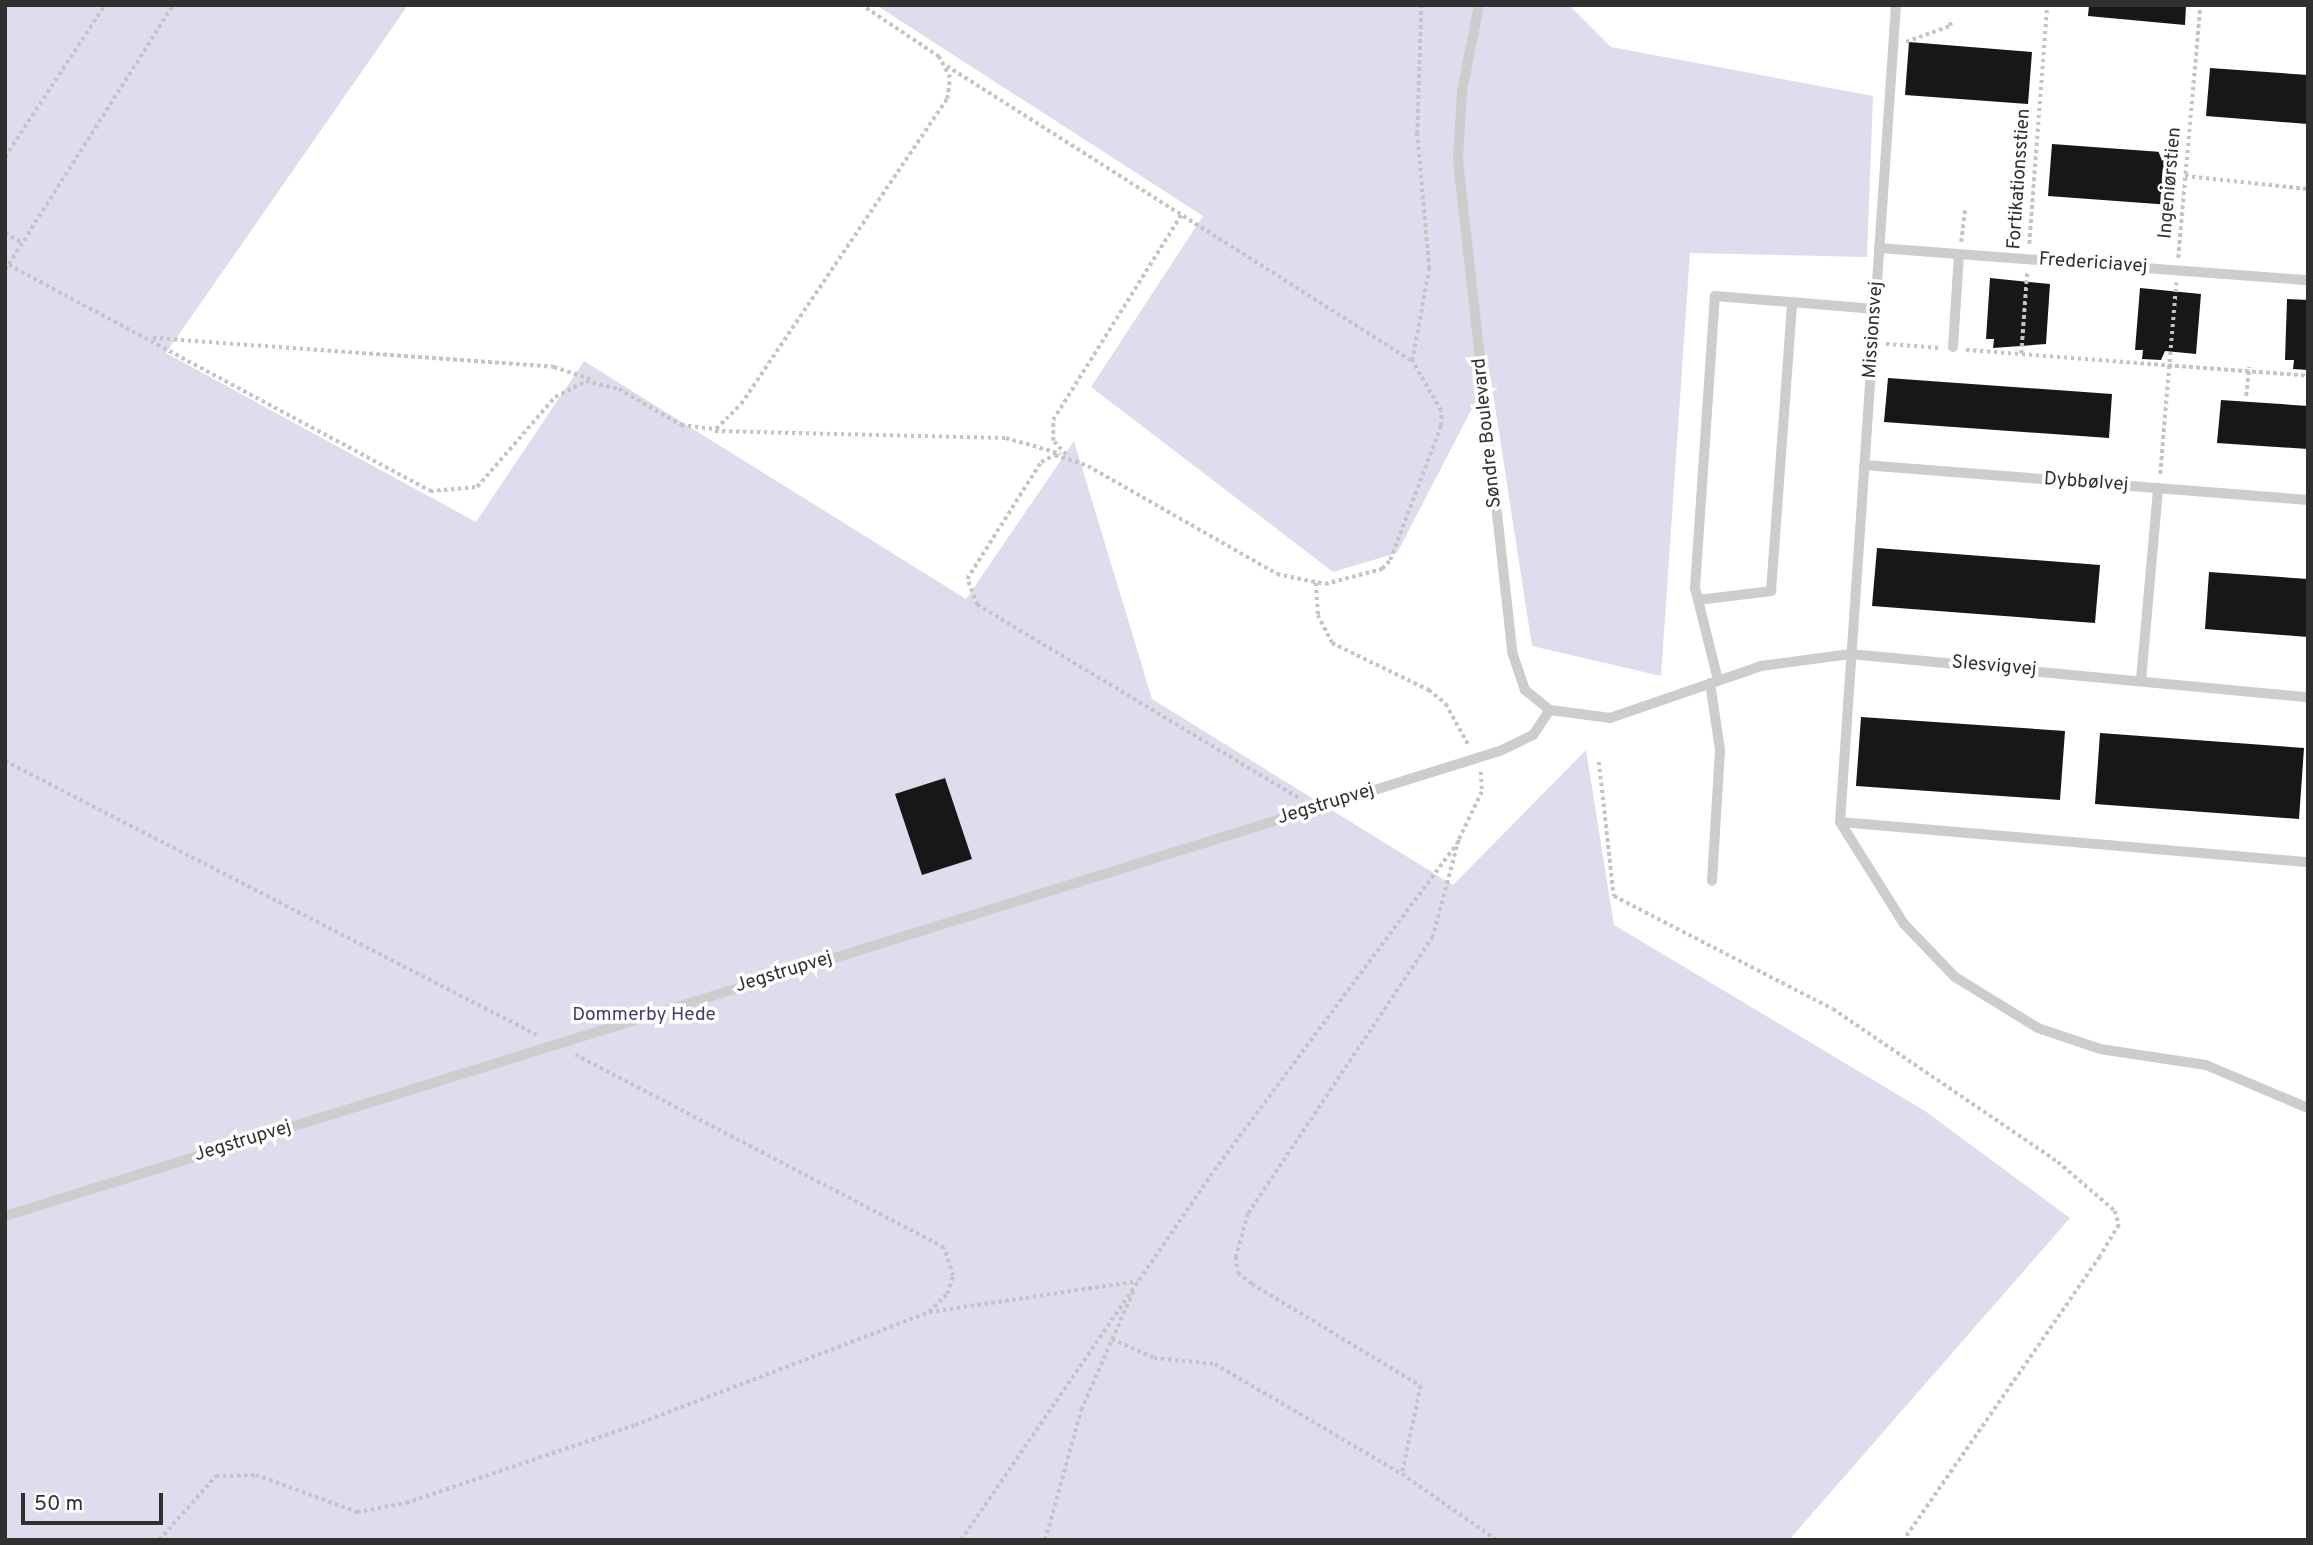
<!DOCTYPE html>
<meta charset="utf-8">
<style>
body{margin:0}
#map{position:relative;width:2313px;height:1545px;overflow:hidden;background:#fff;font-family:Overpass,sans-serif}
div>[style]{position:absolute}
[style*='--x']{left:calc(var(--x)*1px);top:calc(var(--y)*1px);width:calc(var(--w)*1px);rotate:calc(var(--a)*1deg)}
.green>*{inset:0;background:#dfdded}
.building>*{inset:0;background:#171717}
.path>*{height:3.5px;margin-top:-1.75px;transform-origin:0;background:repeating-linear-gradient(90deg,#c4c4c4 0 3.5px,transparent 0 7px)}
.lane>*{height:10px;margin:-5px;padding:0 5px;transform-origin:5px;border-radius:5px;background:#cdcdcd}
span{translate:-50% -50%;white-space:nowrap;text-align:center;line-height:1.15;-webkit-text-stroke:7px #fff;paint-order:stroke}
.street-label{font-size:19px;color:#303030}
.park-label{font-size:19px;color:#443b6d}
.frame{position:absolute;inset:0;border:7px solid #303030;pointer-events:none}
.scale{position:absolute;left:21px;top:1493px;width:142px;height:32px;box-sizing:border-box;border:4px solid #303030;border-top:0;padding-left:9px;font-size:21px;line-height:24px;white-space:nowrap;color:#303030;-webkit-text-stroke:5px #fff;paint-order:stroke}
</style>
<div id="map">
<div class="green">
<div style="clip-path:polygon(5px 5px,408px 5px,166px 353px,476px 522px,584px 361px,966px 599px,1074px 441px,1152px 699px,1453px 885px,1586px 750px,1614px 925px,1925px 1111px,2070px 1218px,1789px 1540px,5px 1540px)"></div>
<div style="clip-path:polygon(876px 5px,1569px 5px,1611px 47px,1873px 96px,1867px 257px,1690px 253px,1661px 676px,1532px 646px,1490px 374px,1397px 553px,1333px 572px,1091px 387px,1203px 216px)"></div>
</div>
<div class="building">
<div style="clip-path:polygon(2089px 5px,2186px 5px,2185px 25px,2088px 16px)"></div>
<div style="clip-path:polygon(1909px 42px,2032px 52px,2028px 104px,1905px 95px)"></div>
<div style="clip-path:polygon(2210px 68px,2308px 75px,2308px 124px,2206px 116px)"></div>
<div style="clip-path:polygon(2052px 144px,2175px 153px,2171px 205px,2048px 196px)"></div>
<div style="clip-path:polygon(1990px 278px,2050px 284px,2046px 344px,1993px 348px,1994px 339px,1986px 339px)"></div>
<div style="clip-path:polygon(2140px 288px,2201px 294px,2196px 354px,2165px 351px,2161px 360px,2142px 359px,2143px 350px,2135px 350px)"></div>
<div style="clip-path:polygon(2287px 299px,2308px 300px,2308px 370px,2293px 369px,2294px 360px,2285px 360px)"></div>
<div style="clip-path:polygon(1888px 378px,2112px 394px,2109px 438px,1884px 422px)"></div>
<div style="clip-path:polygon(2221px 400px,2308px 406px,2308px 449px,2217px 443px)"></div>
<div style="clip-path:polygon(1877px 548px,2100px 565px,2095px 623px,1872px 606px)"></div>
<div style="clip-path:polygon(2209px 572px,2308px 579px,2308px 637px,2205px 629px)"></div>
<div style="clip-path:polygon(1861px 717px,2065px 731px,2060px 800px,1856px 786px)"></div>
<div style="clip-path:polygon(2100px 733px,2304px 748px,2299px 819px,2095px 804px)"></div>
<div style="clip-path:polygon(945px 778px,972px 859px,922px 875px,895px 794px)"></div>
</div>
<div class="path">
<div style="--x:1906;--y:42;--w:47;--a:-20"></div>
<div style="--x:1950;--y:26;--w:7;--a:-82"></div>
<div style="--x:947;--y:66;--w:551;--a:32.39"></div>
<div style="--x:5;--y:157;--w:182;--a:-56.7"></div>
<div style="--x:2185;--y:176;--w:124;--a:6"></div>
<div style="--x:5;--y:233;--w:21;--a:29"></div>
<div style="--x:1961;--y:242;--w:33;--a:-83"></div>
<div style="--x:2029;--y:244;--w:240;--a:-85.7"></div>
<div style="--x:2178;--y:258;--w:254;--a:-85"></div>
<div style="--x:9;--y:265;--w:478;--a:28.2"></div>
<div style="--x:430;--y:491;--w:47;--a:-4.9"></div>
<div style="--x:477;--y:487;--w:119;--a:-49.1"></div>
<div style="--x:555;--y:397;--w:35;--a:-27"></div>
<div style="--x:586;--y:381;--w:34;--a:14"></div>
<div style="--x:619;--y:389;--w:72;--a:30.1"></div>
<div style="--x:681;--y:425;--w:35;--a:7"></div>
<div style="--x:716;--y:429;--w:35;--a:-45"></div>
<div style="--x:741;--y:404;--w:368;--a:-56"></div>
<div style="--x:947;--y:99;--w:21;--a:-82"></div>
<div style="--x:950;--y:78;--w:24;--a:-118"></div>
<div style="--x:939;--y:57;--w:94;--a:-146.3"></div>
<div style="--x:5;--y:270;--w:314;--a:-57.6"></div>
<div style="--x:153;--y:338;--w:402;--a:4.1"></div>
<div style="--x:554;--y:367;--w:41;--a:18.4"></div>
<div style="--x:1886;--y:344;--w:55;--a:4.2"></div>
<div style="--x:1966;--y:350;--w:343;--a:4.3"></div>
<div style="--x:2021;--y:354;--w:81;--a:-85.8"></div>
<div style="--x:2246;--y:396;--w:29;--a:-84"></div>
<div style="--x:715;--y:431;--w:291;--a:1.4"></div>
<div style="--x:1006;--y:438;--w:57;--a:16.2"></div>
<div style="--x:1066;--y:455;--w:19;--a:-133"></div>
<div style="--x:1053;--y:441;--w:21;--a:-90"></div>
<div style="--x:1053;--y:420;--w:242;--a:-58"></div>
<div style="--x:2160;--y:474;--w:192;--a:-85.2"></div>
<div style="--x:1316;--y:583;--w:32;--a:86"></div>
<div style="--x:1318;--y:615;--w:31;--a:63"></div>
<div style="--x:1332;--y:643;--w:108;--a:25.9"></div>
<div style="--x:1429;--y:690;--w:22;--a:39"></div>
<div style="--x:1446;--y:704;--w:48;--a:61.3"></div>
<div style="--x:5;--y:761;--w:598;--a:27.25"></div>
<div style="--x:1599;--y:762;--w:135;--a:83.6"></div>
<div style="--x:1614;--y:896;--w:246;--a:27.3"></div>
<div style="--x:1833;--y:1009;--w:272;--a:34.2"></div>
<div style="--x:2058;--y:1162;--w:75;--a:40.7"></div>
<div style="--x:2115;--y:1211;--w:15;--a:74"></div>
<div style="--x:2119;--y:1225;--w:37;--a:121"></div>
<div style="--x:2100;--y:1257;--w:344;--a:124.7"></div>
<div style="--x:1481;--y:772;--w:20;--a:87"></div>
<div style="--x:1482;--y:792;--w:53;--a:115.6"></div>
<div style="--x:1459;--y:840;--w:100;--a:105"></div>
<div style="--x:1433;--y:937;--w:333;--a:123.7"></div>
<div style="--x:1248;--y:1214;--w:45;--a:105.6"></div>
<div style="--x:1236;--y:1257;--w:16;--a:83"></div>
<div style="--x:1238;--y:1273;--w:18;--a:38"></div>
<div style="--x:1252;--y:1284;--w:197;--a:31.1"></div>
<div style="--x:1421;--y:1386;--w:90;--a:102.2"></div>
<div style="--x:1402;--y:1474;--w:116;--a:34.8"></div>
<div style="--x:1298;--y:798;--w:375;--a:-149"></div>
<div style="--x:977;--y:605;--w:28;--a:-111"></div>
<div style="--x:967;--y:579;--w:138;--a:-57.7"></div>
<div style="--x:1041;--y:462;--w:16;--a:-27"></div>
<div style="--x:1055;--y:455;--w:35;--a:18"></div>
<div style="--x:1088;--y:466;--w:218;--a:29.7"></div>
<div style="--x:1277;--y:574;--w:49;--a:11.8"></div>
<div style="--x:1325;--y:584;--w:59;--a:-14.7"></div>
<div style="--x:1382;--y:569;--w:12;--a:-48"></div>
<div style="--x:1390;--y:560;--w:143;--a:-69.2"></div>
<div style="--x:1441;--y:426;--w:15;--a:-90"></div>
<div style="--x:1441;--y:411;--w:58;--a:-120.1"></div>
<div style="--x:1412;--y:361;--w:94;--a:-79.5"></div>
<div style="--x:1429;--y:269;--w:136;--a:-95.1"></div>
<div style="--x:1417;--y:134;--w:129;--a:-88.2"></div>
<div style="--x:929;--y:1312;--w:211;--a:-8.4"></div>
<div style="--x:1112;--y:1339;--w:46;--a:24.3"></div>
<div style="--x:1154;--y:1358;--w:61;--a:5.6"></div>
<div style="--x:1215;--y:1364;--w:217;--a:30.5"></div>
<div style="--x:159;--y:1540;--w:86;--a:-48.3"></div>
<div style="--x:216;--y:1476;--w:40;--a:-1.4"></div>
<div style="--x:256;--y:1475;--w:108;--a:20.1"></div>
<div style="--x:357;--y:1512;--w:50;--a:-10.4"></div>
<div style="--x:406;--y:1503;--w:242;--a:-18.8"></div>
<div style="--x:635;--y:1425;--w:315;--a:-21"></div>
<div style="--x:929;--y:1312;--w:25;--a:-45"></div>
<div style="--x:947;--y:1294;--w:19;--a:-72"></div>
<div style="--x:953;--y:1276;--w:29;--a:-108"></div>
<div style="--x:944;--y:1248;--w:416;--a:-152.4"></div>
<div style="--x:961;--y:1540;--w:441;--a:-55.6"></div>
<div style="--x:1210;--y:1176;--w:415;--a:-53.4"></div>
<div style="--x:1045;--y:1540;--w:135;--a:-74.5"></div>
<div style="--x:1081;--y:1410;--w:132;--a:-66.3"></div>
</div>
<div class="lane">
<div style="--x:1479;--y:5;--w:89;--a:101.1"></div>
<div style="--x:1462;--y:92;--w:68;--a:93.4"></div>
<div style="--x:1458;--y:160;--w:495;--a:83.7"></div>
<div style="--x:1512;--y:652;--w:40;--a:71.1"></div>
<div style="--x:1525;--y:690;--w:32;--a:39"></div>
<div style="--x:1550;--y:710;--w:61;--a:7.6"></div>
<div style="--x:1610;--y:718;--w:160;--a:-19"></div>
<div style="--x:1761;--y:666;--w:90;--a:-7.7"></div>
<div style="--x:1850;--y:654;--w:460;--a:5.4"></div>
<div style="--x:1896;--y:5;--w:819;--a:93.92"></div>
<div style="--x:1840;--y:822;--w:120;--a:57.9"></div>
<div style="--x:1904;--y:924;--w:74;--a:46.1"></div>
<div style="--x:1955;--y:977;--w:97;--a:31.6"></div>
<div style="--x:2038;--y:1028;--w:65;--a:18.7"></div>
<div style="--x:2100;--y:1049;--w:107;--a:8.6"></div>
<div style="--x:2206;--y:1065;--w:111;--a:22.9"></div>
<div style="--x:1879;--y:248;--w:430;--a:4.3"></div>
<div style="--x:1953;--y:347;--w:93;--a:-86.3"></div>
<div style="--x:1864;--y:465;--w:445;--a:4.5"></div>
<div style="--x:1698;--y:600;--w:74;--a:-7"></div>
<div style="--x:1771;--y:591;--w:290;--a:-85.8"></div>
<div style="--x:1718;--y:680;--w:95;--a:-104"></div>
<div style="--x:1695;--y:588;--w:293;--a:-86.1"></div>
<div style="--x:1715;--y:296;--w:161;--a:4.6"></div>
<div style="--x:2141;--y:680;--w:193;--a:-84.9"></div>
<div style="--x:1710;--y:683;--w:68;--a:81.5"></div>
<div style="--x:1720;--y:750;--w:131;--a:93.5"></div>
<div style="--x:1840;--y:822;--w:470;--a:4.9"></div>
<div style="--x:5;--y:1216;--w:1566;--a:-17.28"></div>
<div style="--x:1500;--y:751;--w:37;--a:-26"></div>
<div style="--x:1533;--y:735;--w:30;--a:-56"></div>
</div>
<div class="street-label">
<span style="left:2020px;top:179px;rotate:-86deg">Fortikationsstien</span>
<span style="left:2171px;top:183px;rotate:-85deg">Ingeniørstien</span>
<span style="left:2093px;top:264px;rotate:4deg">Fredericiavej</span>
<span style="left:1874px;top:330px;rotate:-86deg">Missionsvej</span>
<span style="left:1488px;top:433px;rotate:-96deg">Søndre Boulevard</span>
<span style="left:2086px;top:483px;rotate:4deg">Dybbølvej</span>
<span style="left:1994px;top:667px;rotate:5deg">Slesvigvej</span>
<span style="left:1326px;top:805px;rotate:-17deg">Jegstrupvej</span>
<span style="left:784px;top:973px;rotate:-17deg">Jegstrupvej</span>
<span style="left:243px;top:1142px;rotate:-17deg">Jegstrupvej</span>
</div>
<div class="park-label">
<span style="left:644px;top:1016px">Dommerby Hede</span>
</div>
<div class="frame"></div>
<div class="scale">50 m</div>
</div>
